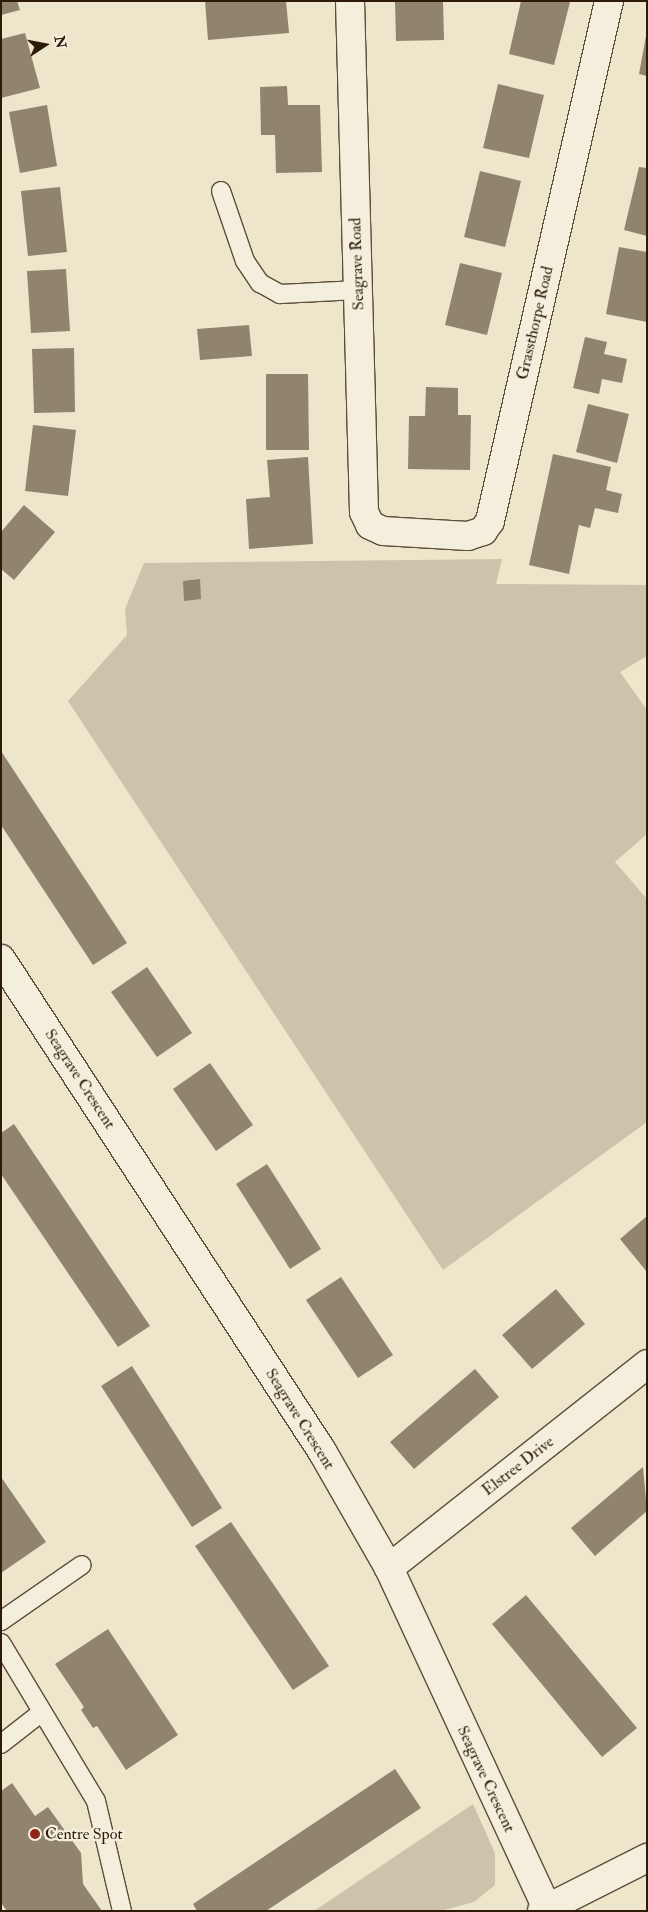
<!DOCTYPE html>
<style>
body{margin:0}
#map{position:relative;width:648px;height:1912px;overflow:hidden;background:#eee6cb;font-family:"IM FELL Double Pica",serif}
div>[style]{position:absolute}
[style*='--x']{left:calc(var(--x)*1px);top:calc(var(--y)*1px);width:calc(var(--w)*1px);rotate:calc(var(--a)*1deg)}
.green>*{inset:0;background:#cdc3aa}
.building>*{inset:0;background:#91846e}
.roads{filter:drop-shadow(1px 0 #5d4d3a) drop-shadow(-1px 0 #5d4d3a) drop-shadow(0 1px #5d4d3a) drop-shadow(0 -1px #5d4d3a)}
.lane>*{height:18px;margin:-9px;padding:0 9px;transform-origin:9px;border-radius:9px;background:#f4efdd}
.street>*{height:28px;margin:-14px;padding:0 14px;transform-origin:14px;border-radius:14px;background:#f4efdd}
.dots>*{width:14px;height:14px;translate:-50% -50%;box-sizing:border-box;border:2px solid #f4efdd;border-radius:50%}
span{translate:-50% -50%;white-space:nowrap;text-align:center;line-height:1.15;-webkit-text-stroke:4.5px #f4efdd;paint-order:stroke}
.street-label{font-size:16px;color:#2d1a09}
.poi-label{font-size:16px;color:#2d1a09}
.left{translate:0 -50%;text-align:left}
.frame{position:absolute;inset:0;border:2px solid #2d1a09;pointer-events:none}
.north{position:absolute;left:20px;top:20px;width:50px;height:50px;-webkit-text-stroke:4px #f4efdd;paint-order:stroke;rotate:79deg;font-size:14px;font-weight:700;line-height:20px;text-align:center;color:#2d1a09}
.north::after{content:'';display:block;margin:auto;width:18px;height:22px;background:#2d1a09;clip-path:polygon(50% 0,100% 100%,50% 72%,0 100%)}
</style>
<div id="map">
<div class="green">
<div style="clip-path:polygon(502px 559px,496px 584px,647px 585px,647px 656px,620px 672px,647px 710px,647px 834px,615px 862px,647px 899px,647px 1122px,443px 1270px,68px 701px,127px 635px,125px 609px,144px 563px)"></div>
<div style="clip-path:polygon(473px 1804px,495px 1853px,495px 1885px,474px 1902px,440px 1911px,314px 1911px)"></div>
</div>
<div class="building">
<div style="clip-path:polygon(1px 1px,17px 1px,20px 10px,1px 15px)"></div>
<div style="clip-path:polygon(205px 1px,286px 1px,289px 33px,208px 40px)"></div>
<div style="clip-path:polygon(395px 1px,443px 1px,444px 40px,396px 41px)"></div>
<div style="clip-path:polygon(521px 1px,570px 2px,554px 65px,509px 54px)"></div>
<div style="clip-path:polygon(25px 33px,40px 88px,1px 98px,1px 39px)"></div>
<div style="clip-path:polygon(646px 36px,647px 36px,647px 76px,639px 74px)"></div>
<div style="clip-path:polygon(498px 84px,544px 95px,529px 158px,483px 148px)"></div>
<div style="clip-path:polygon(287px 86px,288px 105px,320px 105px,322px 172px,276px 173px,275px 135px,261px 135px,260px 87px)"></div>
<div style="clip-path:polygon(47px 105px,57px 166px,20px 173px,9px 112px)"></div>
<div style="clip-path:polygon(639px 167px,647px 168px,647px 236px,624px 230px)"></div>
<div style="clip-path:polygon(480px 171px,521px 181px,505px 247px,464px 237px)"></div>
<div style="clip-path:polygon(60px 187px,67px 252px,28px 256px,21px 191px)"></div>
<div style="clip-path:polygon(619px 247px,647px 252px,647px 322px,606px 314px)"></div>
<div style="clip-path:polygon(460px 263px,502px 273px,487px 335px,445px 325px)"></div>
<div style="clip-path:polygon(66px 269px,70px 331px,31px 333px,27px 271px)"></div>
<div style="clip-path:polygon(249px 325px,252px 356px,200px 360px,197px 329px)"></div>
<div style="clip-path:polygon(585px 337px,607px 342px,604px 354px,627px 359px,622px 383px,602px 379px,599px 394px,573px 388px)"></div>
<div style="clip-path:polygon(74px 348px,75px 412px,34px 413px,32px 349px)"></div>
<div style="clip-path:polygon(266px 374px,308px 374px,309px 450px,266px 450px)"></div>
<div style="clip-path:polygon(426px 387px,458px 388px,458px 415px,471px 415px,470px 470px,408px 469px,409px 416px,425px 416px)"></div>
<div style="clip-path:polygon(588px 404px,629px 414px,617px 463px,576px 452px)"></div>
<div style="clip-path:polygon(33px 425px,76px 430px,68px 496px,25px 491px)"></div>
<div style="clip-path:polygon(553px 454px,611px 467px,606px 490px,622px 494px,618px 513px,595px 508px,590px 528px,579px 525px,569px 574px,529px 565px)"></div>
<div style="clip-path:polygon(308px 457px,313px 544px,249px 549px,246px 499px,270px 497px,267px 460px)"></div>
<div style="clip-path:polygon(24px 505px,55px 532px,14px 580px,1px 569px,1px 532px)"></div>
<div style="clip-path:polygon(200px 579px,201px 599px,184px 601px,183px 581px)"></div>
<div style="clip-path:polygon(1px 751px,127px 943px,93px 965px,1px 825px)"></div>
<div style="clip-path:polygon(147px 967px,192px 1033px,157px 1057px,111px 992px)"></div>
<div style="clip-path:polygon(210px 1063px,253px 1125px,216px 1151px,173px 1089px)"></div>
<div style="clip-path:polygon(14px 1124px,150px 1326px,118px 1347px,1px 1174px,1px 1133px)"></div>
<div style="clip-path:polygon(267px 1164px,321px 1249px,290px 1269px,236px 1184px)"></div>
<div style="clip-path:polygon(647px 1216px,647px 1272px,620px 1239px)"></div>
<div style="clip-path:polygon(341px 1277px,393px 1355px,358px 1378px,306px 1300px)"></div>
<div style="clip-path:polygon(556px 1289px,585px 1324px,532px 1369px,502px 1335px)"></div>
<div style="clip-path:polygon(132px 1366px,222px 1508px,192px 1527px,101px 1386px)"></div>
<div style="clip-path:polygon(475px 1369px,499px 1397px,414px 1469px,390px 1442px)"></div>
<div style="clip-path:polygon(643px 1467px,647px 1511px,595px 1556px,571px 1528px)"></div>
<div style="clip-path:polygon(1px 1477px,46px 1542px,1px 1573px)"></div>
<div style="clip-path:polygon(231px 1522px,329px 1666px,293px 1690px,195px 1546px)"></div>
<div style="clip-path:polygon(526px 1595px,637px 1728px,602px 1757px,492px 1624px)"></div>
<div style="clip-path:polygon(108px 1629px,178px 1735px,126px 1770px,97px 1726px,93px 1728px,81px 1710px,84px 1707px,55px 1664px)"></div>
<div style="clip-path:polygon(395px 1769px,421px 1808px,266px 1911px,197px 1911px,193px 1904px)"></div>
<div style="clip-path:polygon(12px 1783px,35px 1816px,48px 1807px,81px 1853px,83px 1884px,102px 1911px,7px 1911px,1px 1903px,1px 1791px)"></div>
</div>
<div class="roads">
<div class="lane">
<div style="--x:221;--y:191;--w:74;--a:71.1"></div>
<div style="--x:245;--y:261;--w:27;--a:56"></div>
<div style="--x:260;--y:283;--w:23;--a:29"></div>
<div style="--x:280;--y:294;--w:78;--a:-2.9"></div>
<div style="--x:1;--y:1621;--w:98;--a:-34.7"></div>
<div style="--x:1;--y:1643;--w:184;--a:59"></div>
<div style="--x:96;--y:1801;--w:113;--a:76.7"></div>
<div style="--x:1;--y:1744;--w:52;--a:-38"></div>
</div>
<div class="street">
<div style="--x:350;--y:1;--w:511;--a:88.43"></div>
<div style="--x:364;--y:512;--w:14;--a:65"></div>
<div style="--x:370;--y:525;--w:14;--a:25"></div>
<div style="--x:383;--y:531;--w:85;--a:3.4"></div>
<div style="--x:468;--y:536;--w:16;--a:-18"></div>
<div style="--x:483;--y:531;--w:12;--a:-55"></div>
<div style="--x:490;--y:521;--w:533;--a:-77.11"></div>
<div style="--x:1;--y:959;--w:587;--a:56.88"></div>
<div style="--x:322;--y:1451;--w:135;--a:60.2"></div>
<div style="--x:389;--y:1568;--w:376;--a:65.1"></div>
<div style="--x:389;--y:1568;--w:329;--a:-38.3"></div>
<div style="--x:542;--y:1911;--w:118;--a:-26.8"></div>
</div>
</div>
<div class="dots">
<div style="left:35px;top:1834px;background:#8f2418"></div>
</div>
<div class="street-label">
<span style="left:357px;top:264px;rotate:-92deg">Seagrave Road</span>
<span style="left:535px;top:323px;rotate:-77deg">Grassthorpe Road</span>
<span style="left:80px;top:1079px;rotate:57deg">Seagrave Crescent</span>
<span style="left:300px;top:1419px;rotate:58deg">Seagrave Crescent</span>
<span style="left:518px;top:1466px;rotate:-38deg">Elstree Drive</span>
<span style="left:486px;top:1779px;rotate:65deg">Seagrave Crescent</span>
</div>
<div class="poi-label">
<span class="left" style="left:45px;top:1834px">Centre Spot</span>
</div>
<div class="frame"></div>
<div class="north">N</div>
</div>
